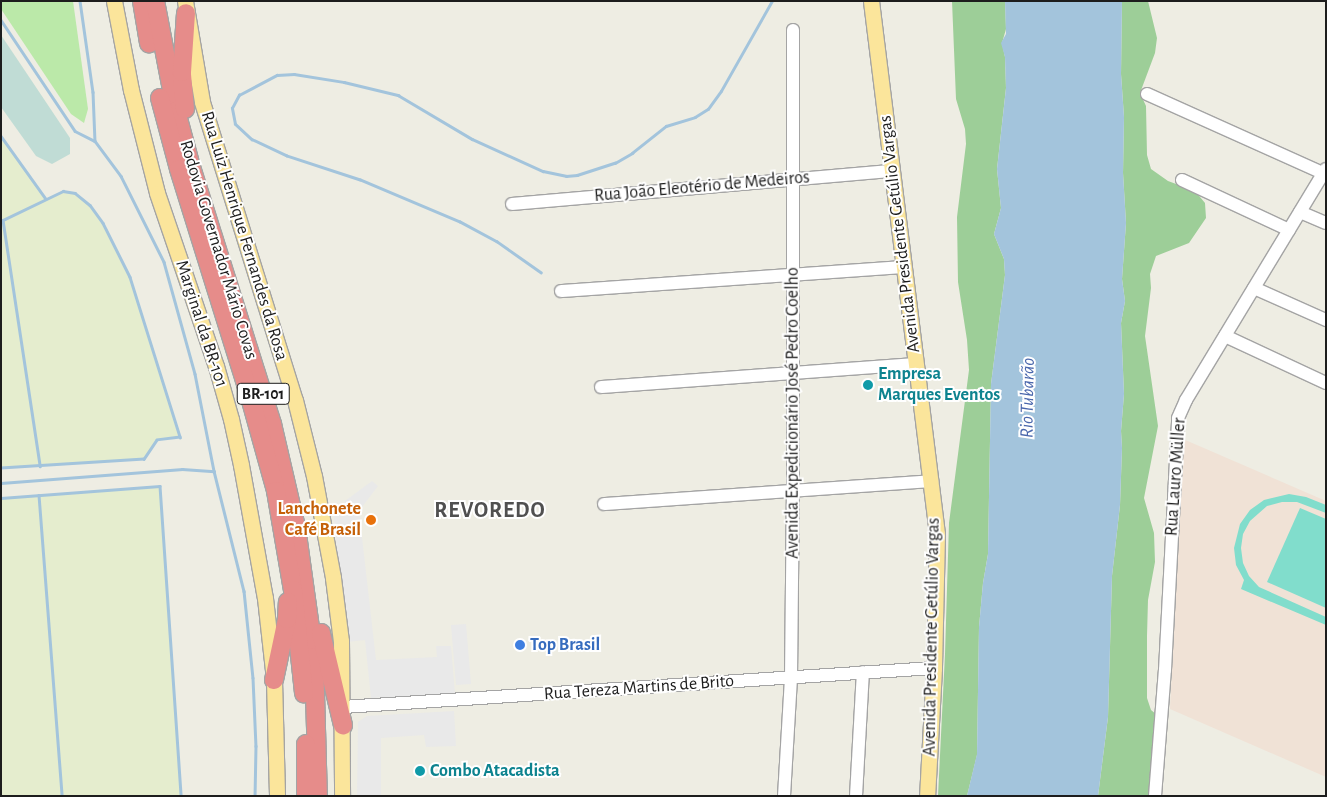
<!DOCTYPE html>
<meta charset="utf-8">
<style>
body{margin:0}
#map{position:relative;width:1327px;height:797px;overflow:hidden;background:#eeede3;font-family:"Alegreya Sans",sans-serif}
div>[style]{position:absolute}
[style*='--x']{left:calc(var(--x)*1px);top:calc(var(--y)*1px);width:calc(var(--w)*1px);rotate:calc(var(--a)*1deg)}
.military>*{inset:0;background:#f0e2d6}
.farmland>*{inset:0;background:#e5edce}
.grass>*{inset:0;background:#bbe9a9}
.forest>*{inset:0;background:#9dce98}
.wetland>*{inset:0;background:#c0dcd5}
.pitch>*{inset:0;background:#81ddcc}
.parking>*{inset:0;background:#e9e9e9}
.water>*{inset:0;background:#a3c4dc}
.stream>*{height:2.5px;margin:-1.25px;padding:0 1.25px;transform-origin:1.25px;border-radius:1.25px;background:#a3c4dc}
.roads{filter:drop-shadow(1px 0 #a4a4a4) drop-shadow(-1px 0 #a4a4a4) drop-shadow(0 1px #a4a4a4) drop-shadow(0 -1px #a4a4a4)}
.minor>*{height:12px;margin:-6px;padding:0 6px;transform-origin:6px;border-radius:6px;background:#fff}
.major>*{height:15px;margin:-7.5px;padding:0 7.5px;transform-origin:7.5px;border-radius:7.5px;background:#fbe59b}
.highway>*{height:18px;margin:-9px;padding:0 9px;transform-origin:9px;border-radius:9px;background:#e68c8a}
.dots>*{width:14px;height:14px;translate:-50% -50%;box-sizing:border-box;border:2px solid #fff;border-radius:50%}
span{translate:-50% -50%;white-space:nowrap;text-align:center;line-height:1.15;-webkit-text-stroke:4px #fff;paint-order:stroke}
.shield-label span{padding:1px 4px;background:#fff;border:1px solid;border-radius:4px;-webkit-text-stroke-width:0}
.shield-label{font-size:16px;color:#1d1d1d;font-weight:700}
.street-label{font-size:18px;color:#1d1d1d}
.culture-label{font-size:18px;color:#0d838f;font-weight:700}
.left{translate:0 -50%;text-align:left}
.food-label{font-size:18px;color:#c56008;font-weight:700}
.right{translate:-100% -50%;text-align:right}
.shop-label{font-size:18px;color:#366cbe;font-weight:700}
.water-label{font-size:19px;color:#4a67ac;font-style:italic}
.district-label{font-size:22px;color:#505050;font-weight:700;letter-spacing:1px}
.frame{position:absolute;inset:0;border:2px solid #1d1d1d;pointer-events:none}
</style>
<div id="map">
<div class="military">
<div style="clip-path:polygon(1183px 439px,1326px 501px,1326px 777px,1170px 709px)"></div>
</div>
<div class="farmland">
<div style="clip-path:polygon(1px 136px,45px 199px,63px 191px,75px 193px,90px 205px,103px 223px,130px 277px,180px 437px,157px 440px,144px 459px,1px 468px)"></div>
<div style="clip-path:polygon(160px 486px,181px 796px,1px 796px,1px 498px)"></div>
</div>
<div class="grass">
<div style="clip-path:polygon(1px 1px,73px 1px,88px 109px,84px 123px,71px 114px,1px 9px)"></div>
</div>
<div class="forest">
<div style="clip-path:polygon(952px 1px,1005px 1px,1006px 29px,1002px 43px,1005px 57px,1006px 88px,997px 169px,1001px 208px,994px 234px,1004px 259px,1005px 275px,991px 384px,988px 554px,983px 583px,979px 627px,977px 755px,967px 796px,938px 796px,945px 654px,949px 523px,969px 370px,967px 340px,958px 282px,957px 217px,966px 144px,965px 129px,956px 99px)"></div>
<div style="clip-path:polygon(1122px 1px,1148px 1px,1157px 38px,1155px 53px,1140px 93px,1146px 106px,1147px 155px,1151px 169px,1168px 181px,1195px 191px,1205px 203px,1206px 218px,1189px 243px,1156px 256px,1150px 274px,1151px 288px,1145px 336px,1158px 426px,1144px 498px,1154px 533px,1155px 562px,1148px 600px,1147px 636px,1147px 698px,1151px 710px,1157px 715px,1151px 796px,1098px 796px,1108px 717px,1112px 576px,1120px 505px,1122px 448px,1121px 431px,1124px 394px,1121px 323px,1125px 301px,1122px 279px,1126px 223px,1123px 173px,1124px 117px,1121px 74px)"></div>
</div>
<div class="wetland">
<div style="clip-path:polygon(1px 35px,70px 138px,70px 154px,52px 164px,36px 156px,1px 107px)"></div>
</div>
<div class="pitch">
<div style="clip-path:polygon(1289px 494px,1306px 497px,1326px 505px,1326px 513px,1297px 502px,1282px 502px,1267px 506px,1250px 521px,1243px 534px,1241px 548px,1243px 563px,1249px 576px,1259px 587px,1326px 617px,1326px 625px,1241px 589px,1244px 580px,1236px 565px,1234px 548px,1240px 524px,1250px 510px,1264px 500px)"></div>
<div style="clip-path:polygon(1300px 508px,1326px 519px,1326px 608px,1267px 582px)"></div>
</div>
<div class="parking">
<div style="clip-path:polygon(372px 481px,378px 486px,359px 511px,376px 660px,437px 657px,436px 646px,451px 646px,455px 694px,371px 698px,365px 640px,346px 642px,333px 508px,345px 504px,345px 501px)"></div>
<div style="clip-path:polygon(466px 624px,471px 684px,456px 685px,451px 625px)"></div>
<div style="clip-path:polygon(454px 711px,456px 746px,426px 747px,424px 735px,381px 738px,381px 796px,357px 796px,358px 722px,367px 716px)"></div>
</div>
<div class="water">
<div style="clip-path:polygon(1005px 1px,1122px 1px,1121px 74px,1124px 117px,1123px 173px,1126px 223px,1122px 279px,1125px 301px,1121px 323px,1124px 394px,1121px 431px,1122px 448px,1120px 505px,1112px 576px,1108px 717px,1098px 796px,967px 796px,977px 754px,979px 627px,983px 583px,988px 554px,991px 384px,1005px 275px,1004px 259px,994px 234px,1001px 208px,997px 169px,1006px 88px,1005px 57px,1001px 43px,1006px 34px)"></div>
</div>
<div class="stream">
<div style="--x:80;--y:1;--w:92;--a:81.9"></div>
<div style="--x:93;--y:92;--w:49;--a:87.7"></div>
<div style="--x:95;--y:141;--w:44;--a:53.4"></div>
<div style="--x:121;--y:176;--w:96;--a:63.4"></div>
<div style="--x:164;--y:262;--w:116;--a:74.5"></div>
<div style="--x:195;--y:374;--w:99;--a:78.9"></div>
<div style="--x:214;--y:471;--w:124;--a:76"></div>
<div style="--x:244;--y:591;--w:87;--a:84.1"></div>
<div style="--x:253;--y:678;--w:68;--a:87.5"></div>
<div style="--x:256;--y:746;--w:50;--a:91.1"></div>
<div style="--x:1;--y:20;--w:133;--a:56.3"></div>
<div style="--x:75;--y:131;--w:22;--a:27"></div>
<div style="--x:1;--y:136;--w:77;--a:54.5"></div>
<div style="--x:3;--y:220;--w:249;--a:81.4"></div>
<div style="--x:1;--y:221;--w:69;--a:-25.8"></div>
<div style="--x:63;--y:191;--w:12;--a:9"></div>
<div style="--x:75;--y:193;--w:19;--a:39"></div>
<div style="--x:90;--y:205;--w:22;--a:54"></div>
<div style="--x:103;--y:223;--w:60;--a:63.4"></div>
<div style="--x:130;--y:277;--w:168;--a:72.6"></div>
<div style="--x:180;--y:437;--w:23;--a:173"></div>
<div style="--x:157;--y:440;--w:23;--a:124"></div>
<div style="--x:144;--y:459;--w:143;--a:176.4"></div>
<div style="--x:541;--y:273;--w:54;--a:-144.8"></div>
<div style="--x:497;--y:242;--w:42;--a:-151.6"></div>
<div style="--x:460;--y:222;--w:108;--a:-157.2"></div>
<div style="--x:360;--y:180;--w:77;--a:-161.8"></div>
<div style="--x:287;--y:156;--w:38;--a:-155"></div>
<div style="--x:252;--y:140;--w:23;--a:-137"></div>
<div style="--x:235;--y:124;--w:16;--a:-101"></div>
<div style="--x:232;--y:108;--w:15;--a:-62"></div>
<div style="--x:239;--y:95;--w:43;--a:-27.8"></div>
<div style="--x:277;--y:75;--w:17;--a:-3"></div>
<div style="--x:294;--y:74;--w:51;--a:9.1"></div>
<div style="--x:344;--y:82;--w:56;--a:13.5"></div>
<div style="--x:398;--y:95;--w:86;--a:30.7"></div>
<div style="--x:472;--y:139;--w:78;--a:24.3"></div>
<div style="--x:543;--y:171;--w:24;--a:12"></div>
<div style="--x:566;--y:176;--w:11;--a:-5"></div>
<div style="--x:577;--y:175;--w:40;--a:-18"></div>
<div style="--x:615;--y:163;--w:20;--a:-30"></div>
<div style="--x:632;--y:153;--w:43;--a:-38.5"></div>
<div style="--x:666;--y:126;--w:30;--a:-17"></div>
<div style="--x:695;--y:117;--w:15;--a:-32"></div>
<div style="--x:708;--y:109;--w:22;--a:-54"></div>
<div style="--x:721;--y:91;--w:103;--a:-60.5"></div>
<div style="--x:1;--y:483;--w:182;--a:-4.4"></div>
<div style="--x:182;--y:469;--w:32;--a:4"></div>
<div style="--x:39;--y:495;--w:302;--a:85.6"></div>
<div style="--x:1;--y:498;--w:159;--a:-4.3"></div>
<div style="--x:160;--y:486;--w:311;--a:86.1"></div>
</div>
<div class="roads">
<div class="minor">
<div style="--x:1147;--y:94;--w:193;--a:24.2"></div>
<div style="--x:1182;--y:180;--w:118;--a:25"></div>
<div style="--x:512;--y:204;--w:382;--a:-5"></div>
<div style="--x:1300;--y:212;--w:28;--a:23"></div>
<div style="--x:1254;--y:288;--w:79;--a:24"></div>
<div style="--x:561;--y:291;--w:344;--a:-4"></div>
<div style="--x:1225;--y:336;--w:111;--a:25"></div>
<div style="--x:601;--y:387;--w:316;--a:-4.2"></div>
<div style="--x:604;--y:504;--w:329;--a:-4"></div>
<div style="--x:343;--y:707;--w:592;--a:-3.78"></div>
<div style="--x:784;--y:796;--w:119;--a:-86.6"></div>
<div style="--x:791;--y:677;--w:186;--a:-89.4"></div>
<div style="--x:793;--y:491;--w:461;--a:-90"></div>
<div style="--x:856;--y:796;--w:124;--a:-86.8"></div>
<div style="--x:1155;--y:796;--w:126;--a:-85.5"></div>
<div style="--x:1165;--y:670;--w:252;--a:-87"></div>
<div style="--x:1178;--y:418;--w:20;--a:-66"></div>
<div style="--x:1186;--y:400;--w:270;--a:-58.8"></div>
</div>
<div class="major">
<div style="--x:114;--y:1;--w:91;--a:79.2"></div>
<div style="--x:131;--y:90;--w:106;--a:75.8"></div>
<div style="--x:157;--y:193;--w:183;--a:71.2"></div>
<div style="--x:216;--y:366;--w:55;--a:74.2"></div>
<div style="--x:231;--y:419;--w:47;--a:77.7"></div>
<div style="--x:241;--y:465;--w:135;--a:79.8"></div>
<div style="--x:265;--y:598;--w:82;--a:83.7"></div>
<div style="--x:274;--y:680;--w:116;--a:88.5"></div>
<div style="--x:185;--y:1;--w:102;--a:80.4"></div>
<div style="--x:202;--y:102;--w:312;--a:72.7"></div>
<div style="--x:295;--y:400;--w:78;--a:76"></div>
<div style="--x:314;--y:476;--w:104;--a:79.4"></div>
<div style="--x:333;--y:578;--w:64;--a:82.8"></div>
<div style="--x:341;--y:641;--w:155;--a:89.6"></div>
<div style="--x:871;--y:1;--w:537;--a:82.94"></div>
<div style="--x:937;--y:534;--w:134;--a:91.3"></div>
<div style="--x:934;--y:668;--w:128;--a:93.1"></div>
</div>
<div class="highway">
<div style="--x:142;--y:1;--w:43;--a:80.5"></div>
<div style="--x:155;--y:1;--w:112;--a:79.2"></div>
<div style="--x:176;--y:111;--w:58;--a:75"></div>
<div style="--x:191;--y:167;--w:269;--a:72.5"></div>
<div style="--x:272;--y:424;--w:106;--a:76.9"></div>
<div style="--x:296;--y:527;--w:131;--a:82.1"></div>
<div style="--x:314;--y:657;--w:139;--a:88.4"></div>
<div style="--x:160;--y:98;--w:73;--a:75"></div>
<div style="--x:179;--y:169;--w:239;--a:72.7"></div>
<div style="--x:250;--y:397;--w:98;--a:74.5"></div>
<div style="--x:276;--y:491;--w:100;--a:80.3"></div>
<div style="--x:293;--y:590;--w:104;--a:83.9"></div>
<div style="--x:185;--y:109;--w:37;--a:-95"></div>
<div style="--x:182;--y:72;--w:59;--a:-86.1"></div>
<div style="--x:321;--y:633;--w:95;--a:76.6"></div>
<div style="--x:274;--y:680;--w:62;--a:-78"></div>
<div style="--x:287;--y:619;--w:17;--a:-87"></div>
<div style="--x:306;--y:796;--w:52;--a:-90"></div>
</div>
</div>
<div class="dots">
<div style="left:868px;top:385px;background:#0f9aa8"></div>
<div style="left:371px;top:520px;background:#e8710a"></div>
<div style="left:520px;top:645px;background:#3f7fe0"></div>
<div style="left:420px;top:771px;background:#0f9aa8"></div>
</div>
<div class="shield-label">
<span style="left:263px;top:394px">BR-101</span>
</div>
<div class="street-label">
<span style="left:702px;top:187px;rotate:-5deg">Rua João Eleotério de Medeiros</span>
<span style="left:900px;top:234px;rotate:-97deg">Avenida Presidente Getúlio Vargas</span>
<span style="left:244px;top:236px;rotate:73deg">Rua Luiz Henrique Fernandes da Rosa</span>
<span style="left:218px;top:250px;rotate:73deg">Rodovia Governador Mário Covas</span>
<span style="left:201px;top:324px;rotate:72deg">Marginal da BR-101</span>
<span style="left:793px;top:413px;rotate:-90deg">Avenida Expedicionário José Pedro Coelho</span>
<span style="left:1176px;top:477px;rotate:-86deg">Rua Lauro Müller</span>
<span style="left:932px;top:637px;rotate:-89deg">Avenida Presidente Getúlio Vargas</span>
<span style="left:639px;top:688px;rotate:-4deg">Rua Tereza Martins de Brito</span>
</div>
<div class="culture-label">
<span class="left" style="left:878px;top:385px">Empresa<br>Marques Eventos</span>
<span class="left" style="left:430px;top:771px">Combo Atacadista</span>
</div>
<div class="food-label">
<span class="right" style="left:361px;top:520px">Lanchonete<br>Café Brasil</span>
</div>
<div class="shop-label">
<span class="left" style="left:530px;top:645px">Top Brasil</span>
</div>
<div class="water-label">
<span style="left:1028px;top:398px;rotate:-89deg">Rio Tubarão</span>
</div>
<div class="district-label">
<span style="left:490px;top:511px">REVOREDO</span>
</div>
<div class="frame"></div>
</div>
